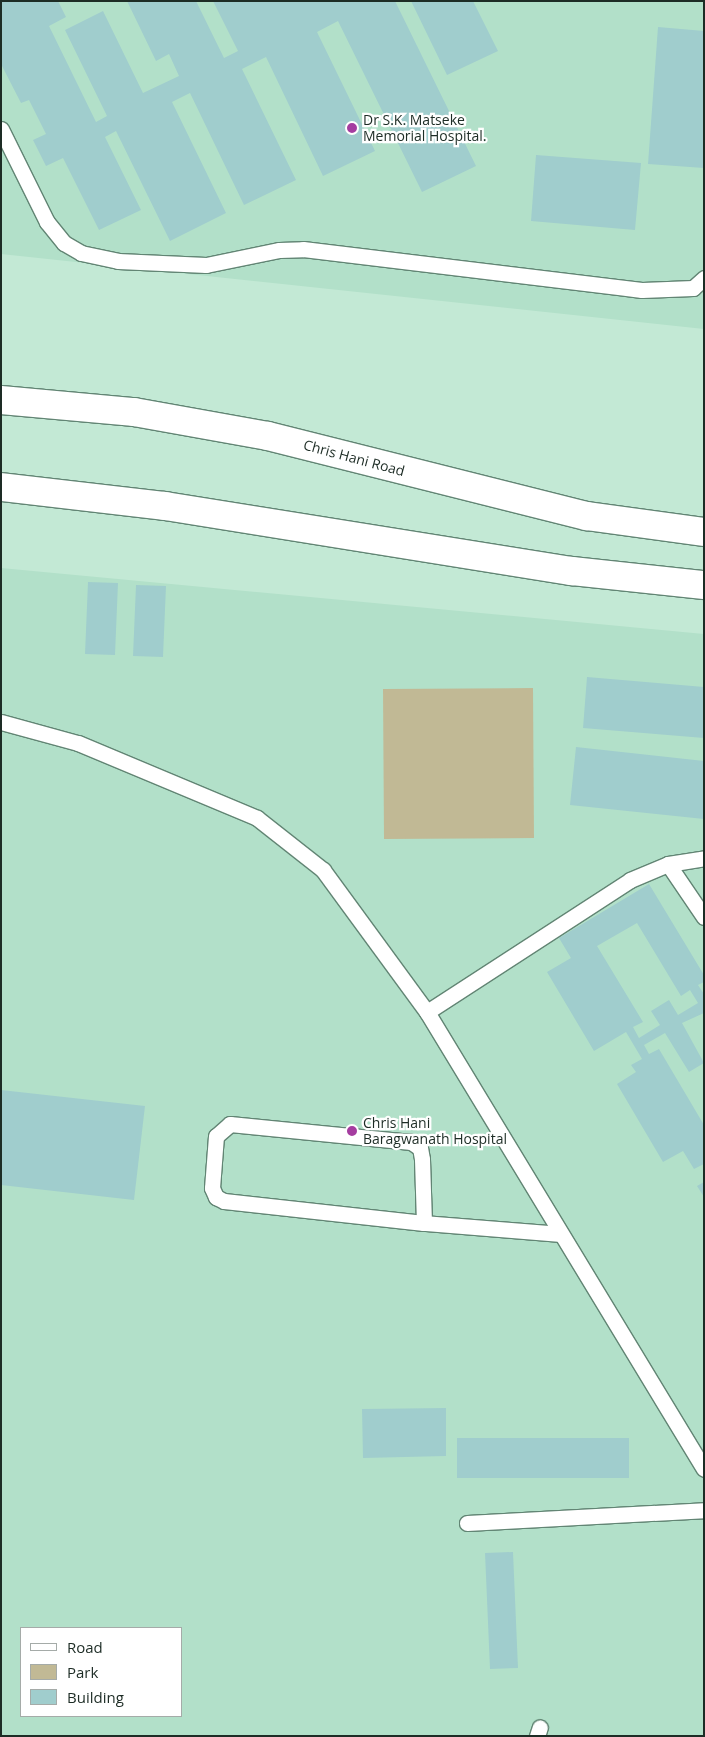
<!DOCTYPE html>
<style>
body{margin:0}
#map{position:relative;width:705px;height:1737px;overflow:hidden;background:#c3e9d5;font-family:"Open Sans",sans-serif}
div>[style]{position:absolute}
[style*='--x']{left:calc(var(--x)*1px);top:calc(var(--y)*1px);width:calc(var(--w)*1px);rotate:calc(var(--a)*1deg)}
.built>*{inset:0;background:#b2e0c9}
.green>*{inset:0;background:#c1b995}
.building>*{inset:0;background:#a0cdcd}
.roads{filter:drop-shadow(1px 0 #628574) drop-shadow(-1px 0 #628574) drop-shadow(0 1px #628574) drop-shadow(0 -1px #628574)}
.lane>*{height:15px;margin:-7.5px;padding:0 7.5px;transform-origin:7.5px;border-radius:7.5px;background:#fff}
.secondary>*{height:28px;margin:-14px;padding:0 14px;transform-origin:14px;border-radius:14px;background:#fff}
.dots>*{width:14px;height:14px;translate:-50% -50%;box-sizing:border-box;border:2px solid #fff;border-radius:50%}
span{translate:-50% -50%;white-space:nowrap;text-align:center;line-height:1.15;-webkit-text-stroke:4.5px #fff;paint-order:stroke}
.poi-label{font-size:14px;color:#1d2c25}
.left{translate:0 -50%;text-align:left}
.street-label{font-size:14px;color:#1d2c25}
.frame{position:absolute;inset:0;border:2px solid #1d2c25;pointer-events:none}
.legend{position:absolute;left:20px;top:1627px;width:162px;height:90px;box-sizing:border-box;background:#fff;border:1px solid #a5aba8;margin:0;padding:6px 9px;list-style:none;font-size:15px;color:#1d2c25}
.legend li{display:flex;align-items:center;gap:10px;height:25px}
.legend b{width:25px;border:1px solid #a5aba8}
</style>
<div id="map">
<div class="built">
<div style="clip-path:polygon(1px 1px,704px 1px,704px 329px,1px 254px)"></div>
<div style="clip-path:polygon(evenodd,1px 568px,704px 634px,704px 1736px,1px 1736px,1px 568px,21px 1628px,181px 1628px,181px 1716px,21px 1716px,21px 1628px)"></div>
</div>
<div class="green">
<div style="clip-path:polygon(533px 688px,534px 838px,384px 839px,383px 689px)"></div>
</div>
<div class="building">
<div style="clip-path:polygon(1px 1px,58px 1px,66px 17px,49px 26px,96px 122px,107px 116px,65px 30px,103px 11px,143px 93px,179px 76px,169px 54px,156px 61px,127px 1px,196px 1px,224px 58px,238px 51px,213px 1px,395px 1px,476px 166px,422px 192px,338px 21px,317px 32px,375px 151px,323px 176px,266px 57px,242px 69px,296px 180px,244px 205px,190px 93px,172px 102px,226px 213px,170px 241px,116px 131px,105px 137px,141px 210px,99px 230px,63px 158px,46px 166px,33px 140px,46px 134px,29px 100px,21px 103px,1px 64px)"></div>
<div style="clip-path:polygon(411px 1px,473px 1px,498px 51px,447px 75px)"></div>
<div style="clip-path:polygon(658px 27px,704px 31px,704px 168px,648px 164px)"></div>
<div style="clip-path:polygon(536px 155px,641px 163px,635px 230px,531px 221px)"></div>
<div style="clip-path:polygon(88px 582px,118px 583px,115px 655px,85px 654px)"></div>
<div style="clip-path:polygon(136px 585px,166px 586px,163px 657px,133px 656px)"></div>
<div style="clip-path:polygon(587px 677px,704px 687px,704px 738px,583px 728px)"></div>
<div style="clip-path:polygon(576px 747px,704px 761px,704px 819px,570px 805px)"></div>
<div style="clip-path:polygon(evenodd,649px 884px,704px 975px,704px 982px,698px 985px,704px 994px,704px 1013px,682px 1023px,704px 1063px,689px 1072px,665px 1033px,644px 1045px,649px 1054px,659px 1049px,704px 1125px,704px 1164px,694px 1169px,683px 1151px,663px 1162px,617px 1084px,636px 1072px,631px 1065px,642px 1059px,626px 1032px,594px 1051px,547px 972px,571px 958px,559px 938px,649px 884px,637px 923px,681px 996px,690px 990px,698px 1003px,678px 1015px,669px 1000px,651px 1011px,660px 1025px,639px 1038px,633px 1027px,643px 1022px,597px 946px,637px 923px)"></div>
<div style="clip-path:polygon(1px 1090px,145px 1106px,134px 1200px,1px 1185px)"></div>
<div style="clip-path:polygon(704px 1182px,704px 1197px,697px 1186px)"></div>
<div style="clip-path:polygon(446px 1408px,446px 1456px,363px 1458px,362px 1409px)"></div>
<div style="clip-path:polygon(457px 1438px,629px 1438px,629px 1478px,457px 1478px)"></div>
<div style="clip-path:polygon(513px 1552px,518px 1668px,490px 1669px,485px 1553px)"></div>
</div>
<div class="roads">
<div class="lane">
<div style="--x:1;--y:129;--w:104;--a:63.7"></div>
<div style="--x:47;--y:222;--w:27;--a:51"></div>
<div style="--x:64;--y:243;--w:20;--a:30"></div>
<div style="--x:81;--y:253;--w:38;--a:12"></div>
<div style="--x:118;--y:261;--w:88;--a:2.6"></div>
<div style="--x:206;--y:265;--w:75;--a:-11.6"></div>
<div style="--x:279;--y:250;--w:24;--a:-2"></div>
<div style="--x:303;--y:249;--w:341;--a:6.9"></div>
<div style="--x:642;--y:290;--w:51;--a:-2.2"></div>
<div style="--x:693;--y:288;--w:15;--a:-42"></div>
<div style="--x:1;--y:722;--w:80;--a:15.3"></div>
<div style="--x:78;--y:743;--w:194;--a:22.7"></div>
<div style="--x:257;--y:818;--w:84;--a:38.2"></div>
<div style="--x:323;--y:870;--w:176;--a:53.8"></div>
<div style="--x:427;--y:1012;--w:534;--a:58.78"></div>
<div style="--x:668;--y:864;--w:64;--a:55.8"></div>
<div style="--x:427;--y:1012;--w:242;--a:-33"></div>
<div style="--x:630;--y:880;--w:41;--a:-22.8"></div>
<div style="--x:668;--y:864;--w:36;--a:-9"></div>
<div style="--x:424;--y:1223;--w:64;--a:-91.8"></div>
<div style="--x:422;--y:1159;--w:11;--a:-100"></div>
<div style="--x:420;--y:1148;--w:11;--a:-146"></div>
<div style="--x:411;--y:1142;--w:182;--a:-174.3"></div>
<div style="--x:230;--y:1124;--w:18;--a:139"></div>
<div style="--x:216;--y:1136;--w:52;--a:94.4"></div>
<div style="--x:212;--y:1188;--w:10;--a:66"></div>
<div style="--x:216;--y:1197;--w:9;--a:27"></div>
<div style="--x:224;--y:1201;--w:201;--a:6.3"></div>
<div style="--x:424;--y:1223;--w:136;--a:4.6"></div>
<div style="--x:467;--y:1523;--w:237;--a:-3.1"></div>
<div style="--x:537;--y:1736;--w:9;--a:-72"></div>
</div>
<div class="secondary">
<div style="--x:1;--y:400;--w:134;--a:5.2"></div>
<div style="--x:134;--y:412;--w:136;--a:10.2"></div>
<div style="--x:268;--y:436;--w:329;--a:14.1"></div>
<div style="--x:587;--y:516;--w:118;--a:7.8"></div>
<div style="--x:1;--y:487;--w:165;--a:6.6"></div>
<div style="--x:165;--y:506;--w:412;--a:9.1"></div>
<div style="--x:572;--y:571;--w:133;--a:6.1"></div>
</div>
</div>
<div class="dots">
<div style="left:352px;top:128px;background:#a53da0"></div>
<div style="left:352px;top:1131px;background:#a53da0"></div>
</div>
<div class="poi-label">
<span class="left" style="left:363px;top:128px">Dr S.K. Matseke<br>Memorial Hospital.</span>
<span class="left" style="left:363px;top:1131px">Chris Hani<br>Baragwanath Hospital</span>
</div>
<div class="street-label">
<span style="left:354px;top:458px;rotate:15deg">Chris Hani Road</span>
</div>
<div class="frame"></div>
<ul class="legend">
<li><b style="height:6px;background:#fff"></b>Road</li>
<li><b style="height:14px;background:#c1b995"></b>Park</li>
<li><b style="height:14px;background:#a0cdcd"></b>Building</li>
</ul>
</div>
